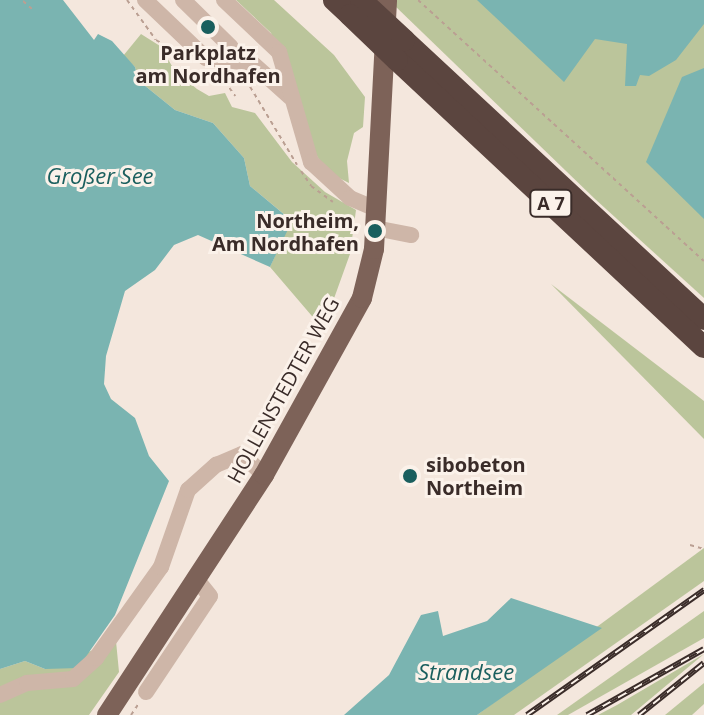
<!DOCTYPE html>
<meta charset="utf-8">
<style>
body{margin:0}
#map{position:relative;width:704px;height:715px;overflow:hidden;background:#f4e7dd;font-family:"Open Sans",sans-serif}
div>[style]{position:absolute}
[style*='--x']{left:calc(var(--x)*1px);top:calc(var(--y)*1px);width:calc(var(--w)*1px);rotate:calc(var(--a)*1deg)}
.green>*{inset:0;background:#bbc59b}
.water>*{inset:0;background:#7ab4b1}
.path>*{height:2px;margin-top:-1px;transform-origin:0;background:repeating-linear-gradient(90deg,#ba9f92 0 4px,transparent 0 8px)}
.minor>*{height:16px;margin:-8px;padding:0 8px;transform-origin:8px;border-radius:8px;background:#ceb6a8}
.major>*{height:20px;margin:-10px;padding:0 10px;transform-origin:10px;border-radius:10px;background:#7d6258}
.highway>*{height:22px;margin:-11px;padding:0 11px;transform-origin:11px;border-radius:11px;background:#5b453f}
.rail>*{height:6px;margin-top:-3px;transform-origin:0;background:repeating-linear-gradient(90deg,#fbf2ea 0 9px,#3a2c29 0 18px);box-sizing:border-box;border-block:2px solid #3a2c29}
.highway-bridge>*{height:22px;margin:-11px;padding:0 11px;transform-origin:11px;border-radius:11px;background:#5b453f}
.dots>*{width:22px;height:22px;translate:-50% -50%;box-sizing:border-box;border:4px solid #fbf2ea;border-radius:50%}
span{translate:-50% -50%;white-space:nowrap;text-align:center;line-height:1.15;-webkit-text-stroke:6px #fbf2ea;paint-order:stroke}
.shield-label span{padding:2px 6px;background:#fbf2ea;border:2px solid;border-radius:6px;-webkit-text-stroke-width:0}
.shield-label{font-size:18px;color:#3a2c29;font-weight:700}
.poi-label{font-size:20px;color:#3a2c29;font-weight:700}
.right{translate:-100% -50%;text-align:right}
.left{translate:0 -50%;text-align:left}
.street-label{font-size:20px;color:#3a2c29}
.water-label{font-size:22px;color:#1a5f5e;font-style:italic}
</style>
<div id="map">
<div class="green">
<div style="clip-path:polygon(236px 0,274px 0,334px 55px,365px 97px,363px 127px,354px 133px,347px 161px,349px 183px,329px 173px,314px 152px,271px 33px)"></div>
<div style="clip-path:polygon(395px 0,704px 0,704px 298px,595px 199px,394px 5px)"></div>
<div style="clip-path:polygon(141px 34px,160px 46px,175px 71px,197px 89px,209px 96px,225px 93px,232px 107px,255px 113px,292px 162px,325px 192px,356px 210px,350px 254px,323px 329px,270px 267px,291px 220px,250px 186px,244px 158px,213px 123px,175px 110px,139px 81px,135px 67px,123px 56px)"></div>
<div style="clip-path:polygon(551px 284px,704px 401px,704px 439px)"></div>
<div style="clip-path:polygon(704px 548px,704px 581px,514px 715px,477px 715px)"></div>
<div style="clip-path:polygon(704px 611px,704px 638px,568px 715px,557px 715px)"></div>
<div style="clip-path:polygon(116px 641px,119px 672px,89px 715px,0 715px,0 669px,25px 661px,45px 669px)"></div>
<div style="clip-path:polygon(704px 654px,631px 715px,598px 715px,617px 705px)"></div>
<div style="clip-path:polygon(704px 683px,704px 704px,692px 715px,665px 715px)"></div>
</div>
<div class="water">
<div style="clip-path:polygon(0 0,63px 0,94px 40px,98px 34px,112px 41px,135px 67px,139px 81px,175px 110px,213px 123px,244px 158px,250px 186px,292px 221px,270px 267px,198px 235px,174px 245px,155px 270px,125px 291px,106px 356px,104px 384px,111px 399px,135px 418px,149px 456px,169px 481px,115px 615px,78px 668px,45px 669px,25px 661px,0 669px)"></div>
<div style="clip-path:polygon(477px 0,704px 0,704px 24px,676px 60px,649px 76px,640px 75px,636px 86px,625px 86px,627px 44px,595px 39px,564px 82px)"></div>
<div style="clip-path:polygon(704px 68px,704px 219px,646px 162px,682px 77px)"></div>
<div style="clip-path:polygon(511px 598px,602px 628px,477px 715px,344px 715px,389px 675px,421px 615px,438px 611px,443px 636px,487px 621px)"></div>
</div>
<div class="path">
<div style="--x:127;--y:0;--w:49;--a:54.1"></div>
<div style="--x:156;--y:40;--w:34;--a:30"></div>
<div style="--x:418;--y:0;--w:387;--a:42.4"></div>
<div style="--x:23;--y:1;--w:15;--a:42"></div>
<div style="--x:206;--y:72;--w:41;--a:11.3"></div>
<div style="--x:246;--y:80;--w:99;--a:59"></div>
<div style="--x:220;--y:75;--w:26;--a:54"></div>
<div style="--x:301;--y:171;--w:18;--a:56"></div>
<div style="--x:311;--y:186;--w:27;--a:36"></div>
<div style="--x:690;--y:545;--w:15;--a:16"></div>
<div style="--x:131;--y:715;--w:14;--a:-56"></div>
</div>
<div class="minor">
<div style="--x:145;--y:0;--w:84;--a:43.6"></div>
<div style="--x:206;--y:58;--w:46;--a:6.2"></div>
<div style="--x:252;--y:63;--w:51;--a:41.8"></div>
<div style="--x:183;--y:0;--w:67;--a:44.4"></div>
<div style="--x:224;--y:0;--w:76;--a:43.4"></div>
<div style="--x:279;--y:52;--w:115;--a:73.8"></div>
<div style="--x:311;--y:162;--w:53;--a:42.7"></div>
<div style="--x:350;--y:198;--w:28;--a:23"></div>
<div style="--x:375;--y:228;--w:37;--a:11"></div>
<div style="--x:146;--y:692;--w:115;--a:-56.3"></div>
<div style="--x:210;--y:596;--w:22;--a:-129"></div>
<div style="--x:0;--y:695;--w:30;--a:-24"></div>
<div style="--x:27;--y:683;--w:46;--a:-5"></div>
<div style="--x:73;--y:679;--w:31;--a:-42"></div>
<div style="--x:96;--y:658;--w:112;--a:-54.5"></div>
<div style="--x:161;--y:567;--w:82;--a:-70.7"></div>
<div style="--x:188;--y:490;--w:38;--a:-42"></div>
<div style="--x:216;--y:465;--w:28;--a:-23"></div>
<div style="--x:242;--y:454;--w:30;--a:44"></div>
</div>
<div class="major">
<div style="--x:107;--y:715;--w:287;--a:-56.8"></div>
<div style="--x:264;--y:475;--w:202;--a:-61"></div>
<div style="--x:362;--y:298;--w:50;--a:-76.2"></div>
<div style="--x:374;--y:249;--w:249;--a:-87"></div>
</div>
<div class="highway">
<div style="--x:334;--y:0;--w:22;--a:43"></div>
<div style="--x:404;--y:40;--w:410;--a:42.9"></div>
<div style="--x:397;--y:60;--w:420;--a:43.1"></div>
</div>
<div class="rail">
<div style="--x:527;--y:715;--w:217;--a:-35.2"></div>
<div style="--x:587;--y:715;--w:134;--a:-29.4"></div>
<div style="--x:639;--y:715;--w:83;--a:-38.7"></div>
</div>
<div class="highway-bridge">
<div style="--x:361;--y:0;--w:59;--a:42.9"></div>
<div style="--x:350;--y:15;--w:65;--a:43.8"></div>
</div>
<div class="dots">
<div style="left:208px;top:27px;background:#1a5f5e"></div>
<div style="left:375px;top:231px;background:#1a5f5e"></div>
<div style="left:410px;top:476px;background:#1a5f5e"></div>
</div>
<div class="shield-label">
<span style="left:551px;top:203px">A 7</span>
</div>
<div class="poi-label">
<span style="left:208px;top:64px">Parkplatz<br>am Nordhafen</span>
<span class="right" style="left:359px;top:232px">Northeim,<br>Am Nordhafen</span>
<span class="left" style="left:426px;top:476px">sibobeton<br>Northeim</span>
</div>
<div class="street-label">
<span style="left:283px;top:390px;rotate:-61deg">HOLLENSTEDTER WEG</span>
</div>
<div class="water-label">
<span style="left:100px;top:176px">Großer See</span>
<span style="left:466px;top:672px">Strandsee</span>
</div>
</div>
